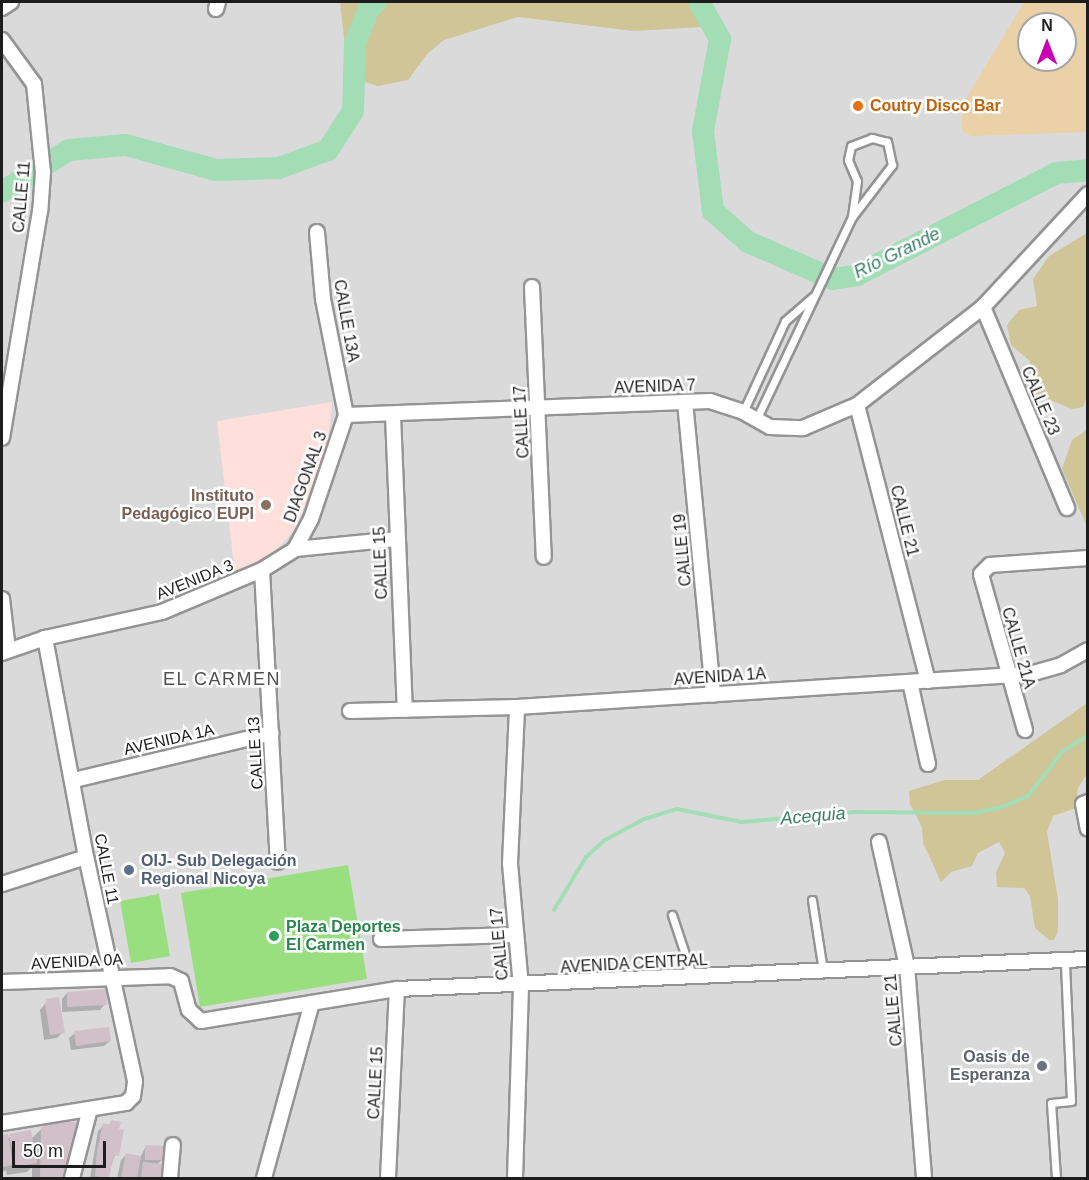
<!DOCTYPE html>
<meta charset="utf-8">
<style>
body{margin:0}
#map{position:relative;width:1089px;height:1180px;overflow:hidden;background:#eee3e5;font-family:Helvetica,sans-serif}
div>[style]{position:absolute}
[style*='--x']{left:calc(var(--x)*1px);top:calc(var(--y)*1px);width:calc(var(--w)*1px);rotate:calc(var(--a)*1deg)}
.residential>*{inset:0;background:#dbdadb}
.education>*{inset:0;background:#ffdfdb}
.grass>*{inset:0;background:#ead1a7}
.forest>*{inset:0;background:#cfc597}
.pitch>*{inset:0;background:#99df7f}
.shadow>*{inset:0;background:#0003}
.stream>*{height:4px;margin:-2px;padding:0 2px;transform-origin:2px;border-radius:2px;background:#a2ddb6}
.river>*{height:22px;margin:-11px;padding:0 11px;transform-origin:11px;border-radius:11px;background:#a2ddb6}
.building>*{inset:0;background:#d1c0c8}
.roads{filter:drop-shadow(2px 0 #949494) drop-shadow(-2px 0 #949494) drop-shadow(0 2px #949494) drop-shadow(0 -2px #949494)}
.service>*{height:7px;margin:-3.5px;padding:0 3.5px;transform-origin:3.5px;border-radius:3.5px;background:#fff}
.minor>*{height:14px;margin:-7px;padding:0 7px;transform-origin:7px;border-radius:7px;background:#fff}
.dots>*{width:16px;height:16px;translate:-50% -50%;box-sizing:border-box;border:3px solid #fff;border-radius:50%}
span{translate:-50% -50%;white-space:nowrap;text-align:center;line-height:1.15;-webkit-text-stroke:5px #fff;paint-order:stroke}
.food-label{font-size:16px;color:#c56008;font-weight:700}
.left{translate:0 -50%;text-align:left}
.street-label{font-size:16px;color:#1d1d1d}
.education-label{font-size:16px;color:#785e54;font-weight:700}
.right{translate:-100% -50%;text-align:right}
.service-label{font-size:16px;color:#4e5e75;font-weight:700}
.leisure-label{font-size:16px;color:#27864d;font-weight:700}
.worship-label{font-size:16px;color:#5b616d;font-weight:700}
.water-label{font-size:18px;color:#387f64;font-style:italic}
.neighbourhood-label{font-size:18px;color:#505050;letter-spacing:1.5px}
.frame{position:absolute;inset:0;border:3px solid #1d1d1d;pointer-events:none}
.north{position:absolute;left:1017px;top:12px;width:60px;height:60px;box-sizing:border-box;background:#fff;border:2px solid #a5a5a5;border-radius:50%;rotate:0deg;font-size:16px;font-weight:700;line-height:24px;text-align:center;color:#1d1d1d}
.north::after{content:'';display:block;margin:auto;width:21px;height:27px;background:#ca00b2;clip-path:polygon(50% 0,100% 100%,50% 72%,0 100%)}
.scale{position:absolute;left:12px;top:1141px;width:94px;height:27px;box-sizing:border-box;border:3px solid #1d1d1d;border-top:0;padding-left:8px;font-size:18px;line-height:21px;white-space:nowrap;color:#1d1d1d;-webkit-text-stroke:4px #fff;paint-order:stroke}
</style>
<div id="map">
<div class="residential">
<div style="clip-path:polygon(evenodd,2px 2px,1087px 2px,1087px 1178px,2px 1178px,2px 2px,1029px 24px,1065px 24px,1065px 60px,1029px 60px,1029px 24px)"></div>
</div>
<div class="education">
<div style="clip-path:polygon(332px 402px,328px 441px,296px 529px,272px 554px,235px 574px,217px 421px)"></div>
</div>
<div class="grass">
<div style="clip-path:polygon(evenodd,1024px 2px,1087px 2px,1087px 132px,971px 136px,962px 131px,962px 105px,1024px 2px,1029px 24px,1065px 24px,1065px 60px,1029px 60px,1029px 24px)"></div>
</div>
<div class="forest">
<div style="clip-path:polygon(340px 2px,693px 2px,703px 27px,634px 31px,518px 17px,444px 40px,428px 53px,408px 80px,378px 86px,365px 82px,347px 64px)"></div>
<div style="clip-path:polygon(1087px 233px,1087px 397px,1083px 407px,1072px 409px,1031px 392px,1030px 361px,1011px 345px,1007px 325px,1019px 310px,1037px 306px,1033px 279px,1049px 256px)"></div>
<div style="clip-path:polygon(1087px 430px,1088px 430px,1087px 527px,1062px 469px,1072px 440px)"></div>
<div style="clip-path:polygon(1087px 703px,1087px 774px,1078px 788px,1076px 808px,1053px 816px,1047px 832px,1058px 900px,1058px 931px,1054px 940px,1049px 940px,1035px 928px,1030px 896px,1024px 888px,997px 887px,996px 872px,1005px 853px,999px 842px,978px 853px,972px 866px,951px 872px,941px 882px,923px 843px,922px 827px,910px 804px,909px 791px,944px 780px,978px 780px)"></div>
</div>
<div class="pitch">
<div style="clip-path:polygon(348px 865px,367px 979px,200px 1007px,181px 893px)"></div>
<div style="clip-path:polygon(159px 894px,170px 956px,131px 963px,120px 901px)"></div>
</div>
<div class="shadow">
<div style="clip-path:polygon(67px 993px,105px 1004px,100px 1010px,62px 1012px,62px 999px)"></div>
<div style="clip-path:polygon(48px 1000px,63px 1032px,57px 1038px,44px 1040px,40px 1010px)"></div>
<div style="clip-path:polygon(75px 1033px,110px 1041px,104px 1046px,71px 1050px,69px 1038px)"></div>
<div style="clip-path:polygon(47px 1124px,76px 1124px,65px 1178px,32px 1178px,32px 1167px,27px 1172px,7px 1175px,6px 1170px,2px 1173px,2px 1137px,31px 1139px)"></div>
<div style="clip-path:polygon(119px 1124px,117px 1131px,123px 1132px,107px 1178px,90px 1178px,98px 1131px,104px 1125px)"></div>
<div style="clip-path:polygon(146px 1146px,162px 1160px,157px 1165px,162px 1165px,160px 1178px,117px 1178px,121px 1160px,126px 1155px,140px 1158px)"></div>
</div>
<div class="stream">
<div style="--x:554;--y:910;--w:62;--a:-58.9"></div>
<div style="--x:586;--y:857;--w:25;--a:-42"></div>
<div style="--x:605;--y:840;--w:44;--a:-28.3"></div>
<div style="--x:644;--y:819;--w:34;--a:-17"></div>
<div style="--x:677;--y:809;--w:66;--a:11.3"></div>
<div style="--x:742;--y:822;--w:113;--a:-5.1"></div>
<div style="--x:855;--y:812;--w:119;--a:0.5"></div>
<div style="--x:974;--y:813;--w:29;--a:-12"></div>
<div style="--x:1002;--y:807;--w:28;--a:-23"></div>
<div style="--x:1028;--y:796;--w:56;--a:-52.3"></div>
<div style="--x:1062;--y:752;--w:31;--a:-33"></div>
</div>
<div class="river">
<div style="--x:699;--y:2;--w:43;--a:60.4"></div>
<div style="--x:720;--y:39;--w:94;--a:100.5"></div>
<div style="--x:703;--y:131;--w:81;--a:82.9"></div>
<div style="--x:713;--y:211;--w:47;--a:41.5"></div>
<div style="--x:748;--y:242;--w:93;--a:23.5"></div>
<div style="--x:833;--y:279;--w:24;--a:-9"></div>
<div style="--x:857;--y:275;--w:224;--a:-27.1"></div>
<div style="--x:1056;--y:173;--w:32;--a:-5"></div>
<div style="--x:2;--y:192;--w:79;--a:-32.1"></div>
<div style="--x:69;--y:150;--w:57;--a:-5"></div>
<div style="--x:126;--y:145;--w:93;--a:15.5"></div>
<div style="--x:216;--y:170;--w:63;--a:-1.8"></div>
<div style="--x:279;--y:168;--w:52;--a:-20.2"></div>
<div style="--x:328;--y:150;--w:46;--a:-57.3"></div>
<div style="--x:353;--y:111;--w:67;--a:-88.3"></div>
<div style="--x:355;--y:44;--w:36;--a:-69"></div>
<div style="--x:368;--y:10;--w:11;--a:-45"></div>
</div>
<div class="building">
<div style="clip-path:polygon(106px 989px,107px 1005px,67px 1007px,67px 992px)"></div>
<div style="clip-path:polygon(59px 997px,65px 1033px,50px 1035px,45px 1003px,47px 999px)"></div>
<div style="clip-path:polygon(109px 1027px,111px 1041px,76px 1046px,74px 1031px)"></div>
<div style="clip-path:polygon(111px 1120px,121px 1122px,119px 1129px,124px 1130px,119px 1156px,114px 1155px,109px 1178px,105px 1178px,95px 1176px,97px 1151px,103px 1123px,109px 1125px)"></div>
<div style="clip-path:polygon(46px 1122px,78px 1122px,67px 1178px,40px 1177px,41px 1127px,47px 1126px)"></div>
<div style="clip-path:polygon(31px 1130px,37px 1163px,16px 1167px,9px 1134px)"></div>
<div style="clip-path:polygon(8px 1134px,13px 1165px,2px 1167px,2px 1135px)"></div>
<div style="clip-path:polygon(145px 1145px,164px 1146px,164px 1160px,145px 1160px)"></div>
<div style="clip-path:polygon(126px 1153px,141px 1156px,137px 1178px,121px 1178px)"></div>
<div style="clip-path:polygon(143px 1162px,163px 1164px,162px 1178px,141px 1178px)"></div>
</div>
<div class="roads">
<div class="service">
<div style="--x:743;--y:412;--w:100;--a:-65.2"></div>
<div style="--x:785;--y:321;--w:37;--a:-41"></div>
<div style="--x:756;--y:420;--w:225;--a:-64.7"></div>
<div style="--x:852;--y:217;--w:66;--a:-52.4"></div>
<div style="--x:892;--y:165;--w:24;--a:-102"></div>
<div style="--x:887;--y:142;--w:16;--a:-165"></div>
<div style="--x:872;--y:138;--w:22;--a:159"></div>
<div style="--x:851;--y:146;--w:14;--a:102"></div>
<div style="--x:848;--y:160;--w:23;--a:67"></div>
<div style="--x:857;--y:181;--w:36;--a:98"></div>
<div style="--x:812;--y:900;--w:72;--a:81.2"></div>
<div style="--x:672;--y:915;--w:66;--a:71.6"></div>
<div style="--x:1056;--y:1178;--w:75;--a:-93.8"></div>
<div style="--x:1051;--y:1103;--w:20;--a:-6"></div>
<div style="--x:1071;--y:1101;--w:140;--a:-92.5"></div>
</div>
<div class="minor">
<div style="--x:2;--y:8;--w:11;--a:-34"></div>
<div style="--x:216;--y:9;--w:7;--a:-74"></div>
<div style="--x:2;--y:40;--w:54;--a:54"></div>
<div style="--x:34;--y:84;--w:88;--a:84.2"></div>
<div style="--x:43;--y:172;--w:39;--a:94"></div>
<div style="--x:40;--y:211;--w:230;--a:99.5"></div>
<div style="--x:317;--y:232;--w:67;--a:84.9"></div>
<div style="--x:323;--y:299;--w:118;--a:78.8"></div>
<div style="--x:532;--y:287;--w:270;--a:87.5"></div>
<div style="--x:983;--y:307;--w:218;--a:67.3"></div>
<div style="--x:685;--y:402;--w:294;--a:84.5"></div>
<div style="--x:857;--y:405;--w:285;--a:75.6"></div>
<div style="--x:346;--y:415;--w:364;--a:-2.2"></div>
<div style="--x:710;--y:401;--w:35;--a:18"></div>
<div style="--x:743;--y:412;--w:31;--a:29"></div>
<div style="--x:770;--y:427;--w:33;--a:2"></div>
<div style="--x:803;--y:428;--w:59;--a:-23.1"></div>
<div style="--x:857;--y:405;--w:160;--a:-37.9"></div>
<div style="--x:983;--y:307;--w:154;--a:-47.1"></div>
<div style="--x:393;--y:415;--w:295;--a:87.7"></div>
<div style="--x:295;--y:549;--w:34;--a:-62"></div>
<div style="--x:311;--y:519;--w:110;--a:-71.4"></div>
<div style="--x:262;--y:570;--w:292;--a:86.9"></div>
<div style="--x:2;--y:599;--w:51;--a:83.3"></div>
<div style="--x:2;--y:653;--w:46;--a:-19.2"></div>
<div style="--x:45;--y:638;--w:120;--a:-12.5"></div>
<div style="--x:162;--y:612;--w:108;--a:-22.8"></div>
<div style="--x:262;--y:570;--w:39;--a:-32"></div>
<div style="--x:295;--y:549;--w:102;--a:-5.6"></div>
<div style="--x:910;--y:682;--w:84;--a:77.6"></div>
<div style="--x:350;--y:711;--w:167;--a:-1.4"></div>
<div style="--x:517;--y:707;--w:514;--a:-3.68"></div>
<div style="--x:1030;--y:674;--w:32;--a:-16"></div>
<div style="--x:1061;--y:665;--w:31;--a:-29"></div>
<div style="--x:1025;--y:730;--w:162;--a:-105.8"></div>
<div style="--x:981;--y:574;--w:13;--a:-45"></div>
<div style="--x:990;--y:565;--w:98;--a:-4.1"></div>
<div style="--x:74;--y:780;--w:203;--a:-13.4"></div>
<div style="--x:1088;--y:802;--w:5;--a:158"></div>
<div style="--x:1083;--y:804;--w:25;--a:79"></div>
<div style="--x:879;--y:842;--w:127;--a:77.3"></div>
<div style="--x:907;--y:966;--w:213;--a:85.4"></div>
<div style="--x:2;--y:884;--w:88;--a:-17.8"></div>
<div style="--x:381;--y:939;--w:135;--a:-1.7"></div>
<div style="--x:2;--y:982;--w:168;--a:-2"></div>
<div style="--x:170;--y:976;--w:12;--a:24"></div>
<div style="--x:181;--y:981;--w:30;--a:75"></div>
<div style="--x:189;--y:1010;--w:16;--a:43"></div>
<div style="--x:201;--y:1021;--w:199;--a:-9.3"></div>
<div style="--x:397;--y:989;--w:692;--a:-2.49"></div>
<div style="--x:2;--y:1123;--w:126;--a:-9.2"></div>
<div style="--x:126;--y:1103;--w:10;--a:-45"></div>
<div style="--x:133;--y:1096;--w:15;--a:-82"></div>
<div style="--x:135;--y:1081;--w:229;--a:-102.3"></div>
<div style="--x:86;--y:857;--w:223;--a:-100.6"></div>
<div style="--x:72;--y:1178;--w:71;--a:-75.4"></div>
<div style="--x:170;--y:1178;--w:33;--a:-85"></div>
<div style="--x:264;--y:1178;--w:181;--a:-74.7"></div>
<div style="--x:388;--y:1178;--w:189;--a:-87.3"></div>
<div style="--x:515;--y:1178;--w:191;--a:-88.2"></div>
<div style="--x:521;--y:987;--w:124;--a:-95.1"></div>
<div style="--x:510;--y:863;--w:156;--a:-87.4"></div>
</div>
</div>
<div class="dots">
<div style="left:858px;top:106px;background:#e8710a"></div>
<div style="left:266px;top:505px;background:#8d6e63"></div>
<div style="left:129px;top:870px;background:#5c6f8a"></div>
<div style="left:274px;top:936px;background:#2e9e5b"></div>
<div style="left:1042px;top:1066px;background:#6b7280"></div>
</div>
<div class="food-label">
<span class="left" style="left:870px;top:106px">Coutry Disco Bar</span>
</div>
<div class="street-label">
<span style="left:22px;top:197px;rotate:-85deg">CALLE 11</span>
<span style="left:346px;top:321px;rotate:80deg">CALLE 13A</span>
<span style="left:655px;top:387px;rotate:-2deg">AVENIDA 7</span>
<span style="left:1040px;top:401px;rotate:67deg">CALLE 23</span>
<span style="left:522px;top:422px;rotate:-93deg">CALLE 17</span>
<span style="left:306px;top:477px;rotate:-70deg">DIAGONAL 3</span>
<span style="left:904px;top:521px;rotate:76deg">CALLE 21</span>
<span style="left:683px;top:550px;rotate:-95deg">CALLE 19</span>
<span style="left:381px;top:563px;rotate:-92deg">CALLE 15</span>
<span style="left:195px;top:580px;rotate:-22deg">AVENIDA 3</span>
<span style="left:1018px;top:648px;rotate:74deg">CALLE 21A</span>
<span style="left:720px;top:677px;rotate:-4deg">AVENIDA 1A</span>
<span style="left:169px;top:740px;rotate:-13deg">AVENIDA 1A</span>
<span style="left:256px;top:753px;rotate:-93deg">CALLE 13</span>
<span style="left:106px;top:869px;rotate:79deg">CALLE 11</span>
<span style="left:500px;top:944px;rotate:-95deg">CALLE 17</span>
<span style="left:77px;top:962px;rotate:-3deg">AVENIDA 0A</span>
<span style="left:634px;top:964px;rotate:-3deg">AVENIDA CENTRAL</span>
<span style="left:894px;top:1010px;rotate:-95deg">CALLE 21</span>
<span style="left:376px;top:1083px;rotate:-87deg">CALLE 15</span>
</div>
<div class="education-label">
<span class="right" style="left:254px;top:505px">Instituto<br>Pedagógico EUPI</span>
</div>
<div class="service-label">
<span class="left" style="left:141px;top:870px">OIJ- Sub Delegación<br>Regional Nicoya</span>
</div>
<div class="leisure-label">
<span class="left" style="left:286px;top:936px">Plaza Deportes<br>El Carmen</span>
</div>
<div class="worship-label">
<span class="right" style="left:1030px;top:1066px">Oasis de<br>Esperanza</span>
</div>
<div class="water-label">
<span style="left:897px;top:253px;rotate:-26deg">Río Grande</span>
<span style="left:813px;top:816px;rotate:-5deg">Acequia</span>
</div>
<div class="neighbourhood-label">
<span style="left:222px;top:679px">EL CARMEN</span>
</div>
<div class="frame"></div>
<div class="north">N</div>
<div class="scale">50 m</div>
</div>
